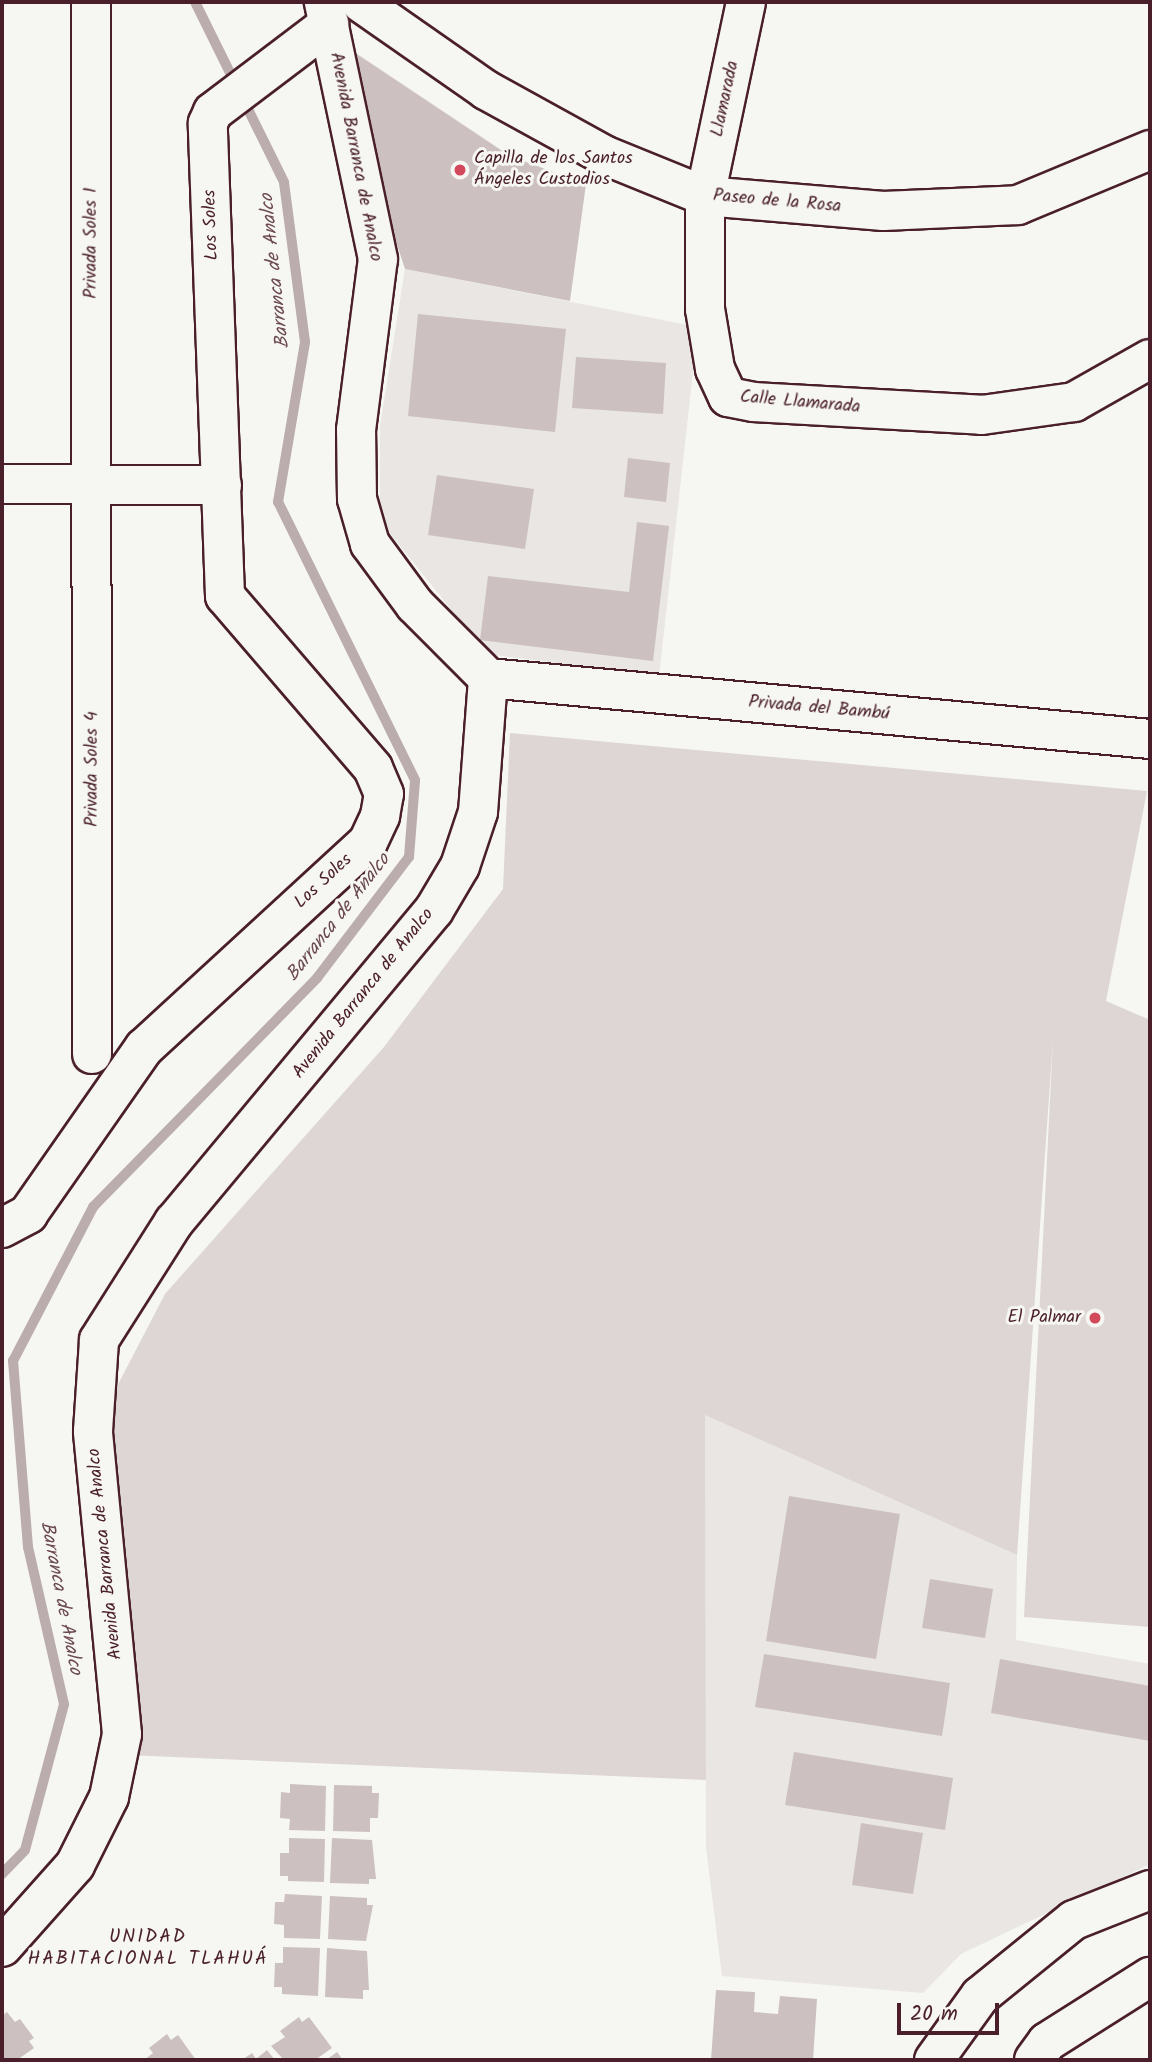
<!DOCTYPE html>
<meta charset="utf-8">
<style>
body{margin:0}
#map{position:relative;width:1152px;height:2062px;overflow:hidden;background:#f6f6f2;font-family:Kalam,sans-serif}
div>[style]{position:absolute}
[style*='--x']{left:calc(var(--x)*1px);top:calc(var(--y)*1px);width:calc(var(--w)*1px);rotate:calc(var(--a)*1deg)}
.built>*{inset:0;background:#e9e6e3}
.green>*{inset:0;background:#ddd6d5}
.stream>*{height:10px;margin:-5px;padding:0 5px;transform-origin:5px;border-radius:5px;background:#bbadae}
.building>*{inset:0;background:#ccc1c0}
.roads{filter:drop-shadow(2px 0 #4a1f2b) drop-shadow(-2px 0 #4a1f2b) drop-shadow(0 2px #4a1f2b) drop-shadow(0 -2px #4a1f2b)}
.street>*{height:38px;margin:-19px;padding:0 19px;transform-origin:19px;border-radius:19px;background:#f6f6f2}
.dots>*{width:19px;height:19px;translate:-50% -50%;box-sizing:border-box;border:4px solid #f6f6f2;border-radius:50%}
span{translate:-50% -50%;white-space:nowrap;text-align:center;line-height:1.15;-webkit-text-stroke:6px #f6f6f2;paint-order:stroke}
.street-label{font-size:18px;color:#4a1f2b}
.poi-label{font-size:18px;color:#4a1f2b}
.left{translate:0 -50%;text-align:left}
.right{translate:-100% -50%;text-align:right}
.water-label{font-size:19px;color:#6c4a52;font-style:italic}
.neighbourhood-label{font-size:19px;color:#4a1f2b;letter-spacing:2px}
.frame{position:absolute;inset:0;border:4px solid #4a1f2b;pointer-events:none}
.scale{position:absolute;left:897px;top:2003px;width:102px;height:32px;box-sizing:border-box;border:4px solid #4a1f2b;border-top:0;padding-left:9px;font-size:21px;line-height:24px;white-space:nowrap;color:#4a1f2b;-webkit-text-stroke:5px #f6f6f2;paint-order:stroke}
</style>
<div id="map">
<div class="built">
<div style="clip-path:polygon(405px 269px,698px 327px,659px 676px,487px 654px,380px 521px,380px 426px)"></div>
<div style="clip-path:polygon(705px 1415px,1017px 1555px,1016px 1640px,1150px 1664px,1150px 1864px,961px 1954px,923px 1993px,722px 1976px,706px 1847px)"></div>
</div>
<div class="green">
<div style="clip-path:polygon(510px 733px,1147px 791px,1106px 1001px,1150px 1020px,1150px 1627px,1024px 1617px,1053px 1040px,1017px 1555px,705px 1415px,706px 1780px,127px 1755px,112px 1554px,113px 1394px,165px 1294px,384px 1047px,503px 889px)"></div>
</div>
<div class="stream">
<div style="--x:2;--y:1874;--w:33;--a:-46"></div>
<div style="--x:25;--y:1850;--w:151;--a:-75"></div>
<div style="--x:64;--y:1704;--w:161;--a:-102.9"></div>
<div style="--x:28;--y:1547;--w:187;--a:-94.6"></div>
<div style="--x:13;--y:1361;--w:174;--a:-62.5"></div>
<div style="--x:93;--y:1207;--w:320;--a:-45.6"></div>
<div style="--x:317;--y:978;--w:152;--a:-52.8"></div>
<div style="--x:409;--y:857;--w:77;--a:-85.5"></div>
<div style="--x:415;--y:780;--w:310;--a:-116.2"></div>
<div style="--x:278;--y:502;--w:162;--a:-80.4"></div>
<div style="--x:305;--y:342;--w:161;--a:-97.5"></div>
<div style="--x:284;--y:182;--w:201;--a:-116.3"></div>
</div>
<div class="building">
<div style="clip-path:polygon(339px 42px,510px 156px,586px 184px,570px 301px,405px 269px,362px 138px)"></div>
<div style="clip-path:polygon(418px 314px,566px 329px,555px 432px,408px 416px)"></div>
<div style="clip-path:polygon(576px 357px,666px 363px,663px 414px,572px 408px)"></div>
<div style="clip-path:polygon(628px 458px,670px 463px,666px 502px,624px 497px)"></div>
<div style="clip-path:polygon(437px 475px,534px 489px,525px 549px,428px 535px)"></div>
<div style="clip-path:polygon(637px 522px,669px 526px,653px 661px,480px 640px,488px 576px,629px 592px)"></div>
<div style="clip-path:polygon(789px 1496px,900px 1514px,876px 1659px,766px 1641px)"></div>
<div style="clip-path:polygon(930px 1579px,993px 1589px,985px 1638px,922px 1628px)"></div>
<div style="clip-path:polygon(764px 1654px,950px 1683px,942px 1736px,755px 1707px)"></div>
<div style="clip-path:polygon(1000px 1659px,1150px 1686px,1150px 1741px,991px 1713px)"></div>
<div style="clip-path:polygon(794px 1752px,953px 1778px,945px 1830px,785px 1805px)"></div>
<div style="clip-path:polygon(290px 1784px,326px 1786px,325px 1831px,289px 1830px,290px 1819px,280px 1818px,281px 1792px,290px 1793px)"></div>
<div style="clip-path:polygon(334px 1785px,372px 1786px,372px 1793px,379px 1793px,378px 1818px,370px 1818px,370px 1832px,333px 1831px)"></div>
<div style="clip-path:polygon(861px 1823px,923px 1833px,913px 1894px,852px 1885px)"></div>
<div style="clip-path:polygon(289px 1838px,325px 1839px,324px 1882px,288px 1881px,288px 1876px,280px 1876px,280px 1853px,289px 1853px)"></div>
<div style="clip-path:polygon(332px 1838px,372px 1840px,376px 1879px,369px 1879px,369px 1884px,330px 1883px)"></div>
<div style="clip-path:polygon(285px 1894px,322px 1896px,320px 1939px,284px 1938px,284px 1925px,274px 1924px,275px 1902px,284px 1902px)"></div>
<div style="clip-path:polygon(330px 1896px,367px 1898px,367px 1905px,373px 1905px,366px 1941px,328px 1939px)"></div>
<div style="clip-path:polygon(283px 1947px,320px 1948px,318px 1996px,282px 1994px,282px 1987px,274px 1987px,275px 1963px,283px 1963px)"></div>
<div style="clip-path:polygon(327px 1948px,367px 1951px,369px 1990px,363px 1990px,363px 1999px,325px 1997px)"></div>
<div style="clip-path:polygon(716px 1990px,755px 1992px,754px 2012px,778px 2014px,780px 1996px,817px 1999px,813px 2060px,711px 2060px)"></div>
<div style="clip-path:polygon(7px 2012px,15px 2022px,20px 2019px,34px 2038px,29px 2041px,34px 2048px,17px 2060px,2px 2060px,2px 2016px)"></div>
<div style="clip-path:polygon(299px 2017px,302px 2022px,309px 2017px,332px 2048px,315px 2060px,284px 2060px,271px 2046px,285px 2037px,280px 2031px)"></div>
<div style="clip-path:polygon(167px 2034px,171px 2040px,178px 2035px,196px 2060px,144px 2060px,153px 2053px,149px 2048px)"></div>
<div style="clip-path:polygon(267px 2050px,275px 2060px,242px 2060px,252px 2053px,256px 2059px)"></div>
<div style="clip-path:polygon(337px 2052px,343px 2060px,326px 2060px)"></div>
</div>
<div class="roads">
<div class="street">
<div style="--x:91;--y:2;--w:1052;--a:89.95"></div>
<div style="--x:360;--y:2;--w:154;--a:34.9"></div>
<div style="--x:486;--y:90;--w:135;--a:28.8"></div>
<div style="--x:604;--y:155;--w:109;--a:22.1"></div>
<div style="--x:705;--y:196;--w:179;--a:4.8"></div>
<div style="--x:883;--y:211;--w:135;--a:-2.5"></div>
<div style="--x:1018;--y:205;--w:143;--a:-22.6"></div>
<div style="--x:746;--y:2;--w:198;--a:101.9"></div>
<div style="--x:705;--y:196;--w:113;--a:90"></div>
<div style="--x:705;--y:309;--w:61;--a:80.5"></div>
<div style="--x:715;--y:369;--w:31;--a:65"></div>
<div style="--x:728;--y:397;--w:25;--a:11"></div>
<div style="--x:753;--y:402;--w:229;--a:3.2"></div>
<div style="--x:982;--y:415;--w:93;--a:-8"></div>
<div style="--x:1074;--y:402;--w:87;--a:-29.5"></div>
<div style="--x:2;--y:484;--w:220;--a:0.3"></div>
<div style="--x:488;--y:678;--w:665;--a:5.26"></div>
<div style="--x:2;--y:1228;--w:30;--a:-28"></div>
<div style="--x:28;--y:1214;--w:203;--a:-55.1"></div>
<div style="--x:144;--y:1048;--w:304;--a:-42.6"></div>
<div style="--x:368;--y:842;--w:29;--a:-65"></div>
<div style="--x:380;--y:816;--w:22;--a:-80"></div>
<div style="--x:384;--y:794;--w:28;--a:-113"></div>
<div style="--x:373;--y:768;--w:227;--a:-130.7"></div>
<div style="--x:225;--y:596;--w:473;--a:-92.1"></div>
<div style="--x:208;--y:123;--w:12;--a:-66"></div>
<div style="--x:213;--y:112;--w:146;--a:-37.2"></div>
<div style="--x:2;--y:1947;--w:110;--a:-48.3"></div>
<div style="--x:75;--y:1865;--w:76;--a:-63.4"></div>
<div style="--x:109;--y:1797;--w:64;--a:-78.3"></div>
<div style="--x:122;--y:1734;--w:304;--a:-95.5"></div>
<div style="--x:93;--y:1431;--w:91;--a:-86.2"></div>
<div style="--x:99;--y:1340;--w:140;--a:-57.6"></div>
<div style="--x:174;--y:1222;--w:406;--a:-50.2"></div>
<div style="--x:434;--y:910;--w:51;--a:-59.4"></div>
<div style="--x:460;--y:866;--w:57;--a:-71.6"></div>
<div style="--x:478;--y:812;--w:134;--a:-85.7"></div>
<div style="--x:488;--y:678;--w:103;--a:-135"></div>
<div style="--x:415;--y:605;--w:76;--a:-126.4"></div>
<div style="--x:370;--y:544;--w:47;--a:-106.1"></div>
<div style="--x:357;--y:499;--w:69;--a:-90.8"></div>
<div style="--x:356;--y:430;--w:172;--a:-82.7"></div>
<div style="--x:378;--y:259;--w:263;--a:-101.9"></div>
<div style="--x:934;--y:2060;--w:79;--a:-54.3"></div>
<div style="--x:980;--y:1996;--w:121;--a:-39"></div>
<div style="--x:1074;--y:1920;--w:82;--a:-21.5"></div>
<div style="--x:1034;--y:2060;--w:22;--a:-54"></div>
<div style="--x:1047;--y:2042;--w:122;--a:-32.3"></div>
</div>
</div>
<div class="dots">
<div style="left:460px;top:170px;background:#d1495b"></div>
<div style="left:1095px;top:1318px;background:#d1495b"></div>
</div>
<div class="street-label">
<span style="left:726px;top:99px;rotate:-78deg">Llamarada</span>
<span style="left:355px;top:157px;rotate:79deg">Avenida Barranca de Analco</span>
<span style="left:777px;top:202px;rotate:5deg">Paseo de la Rosa</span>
<span style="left:212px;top:225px;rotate:-92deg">Los Soles</span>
<span style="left:92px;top:243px;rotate:-90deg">Privada Soles 1</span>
<span style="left:800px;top:403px;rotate:5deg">Calle Llamarada</span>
<span style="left:819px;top:709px;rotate:5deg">Privada del Bambú</span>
<span style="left:93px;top:769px;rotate:-90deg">Privada Soles 4</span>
<span style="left:324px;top:882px;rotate:-43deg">Los Soles</span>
<span style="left:364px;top:994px;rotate:-51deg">Avenida Barranca de Analco</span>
<span style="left:106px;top:1554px;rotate:-96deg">Avenida Barranca de Analco</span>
</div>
<div class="poi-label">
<span class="left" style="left:474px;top:170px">Capilla de los Santos<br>Ángeles Custodios</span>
<span class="right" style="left:1081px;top:1318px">El Palmar</span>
</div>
<div class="water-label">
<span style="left:276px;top:271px;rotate:-96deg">Barranca de Analco</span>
<span style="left:339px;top:918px;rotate:-52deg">Barranca de Analco</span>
<span style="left:60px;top:1598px;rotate:79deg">Barranca de Analco</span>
</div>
<div class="neighbourhood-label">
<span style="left:148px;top:1949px">UNIDAD<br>HABITACIONAL TLAHUÁ</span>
</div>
<div class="frame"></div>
<div class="scale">20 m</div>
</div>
